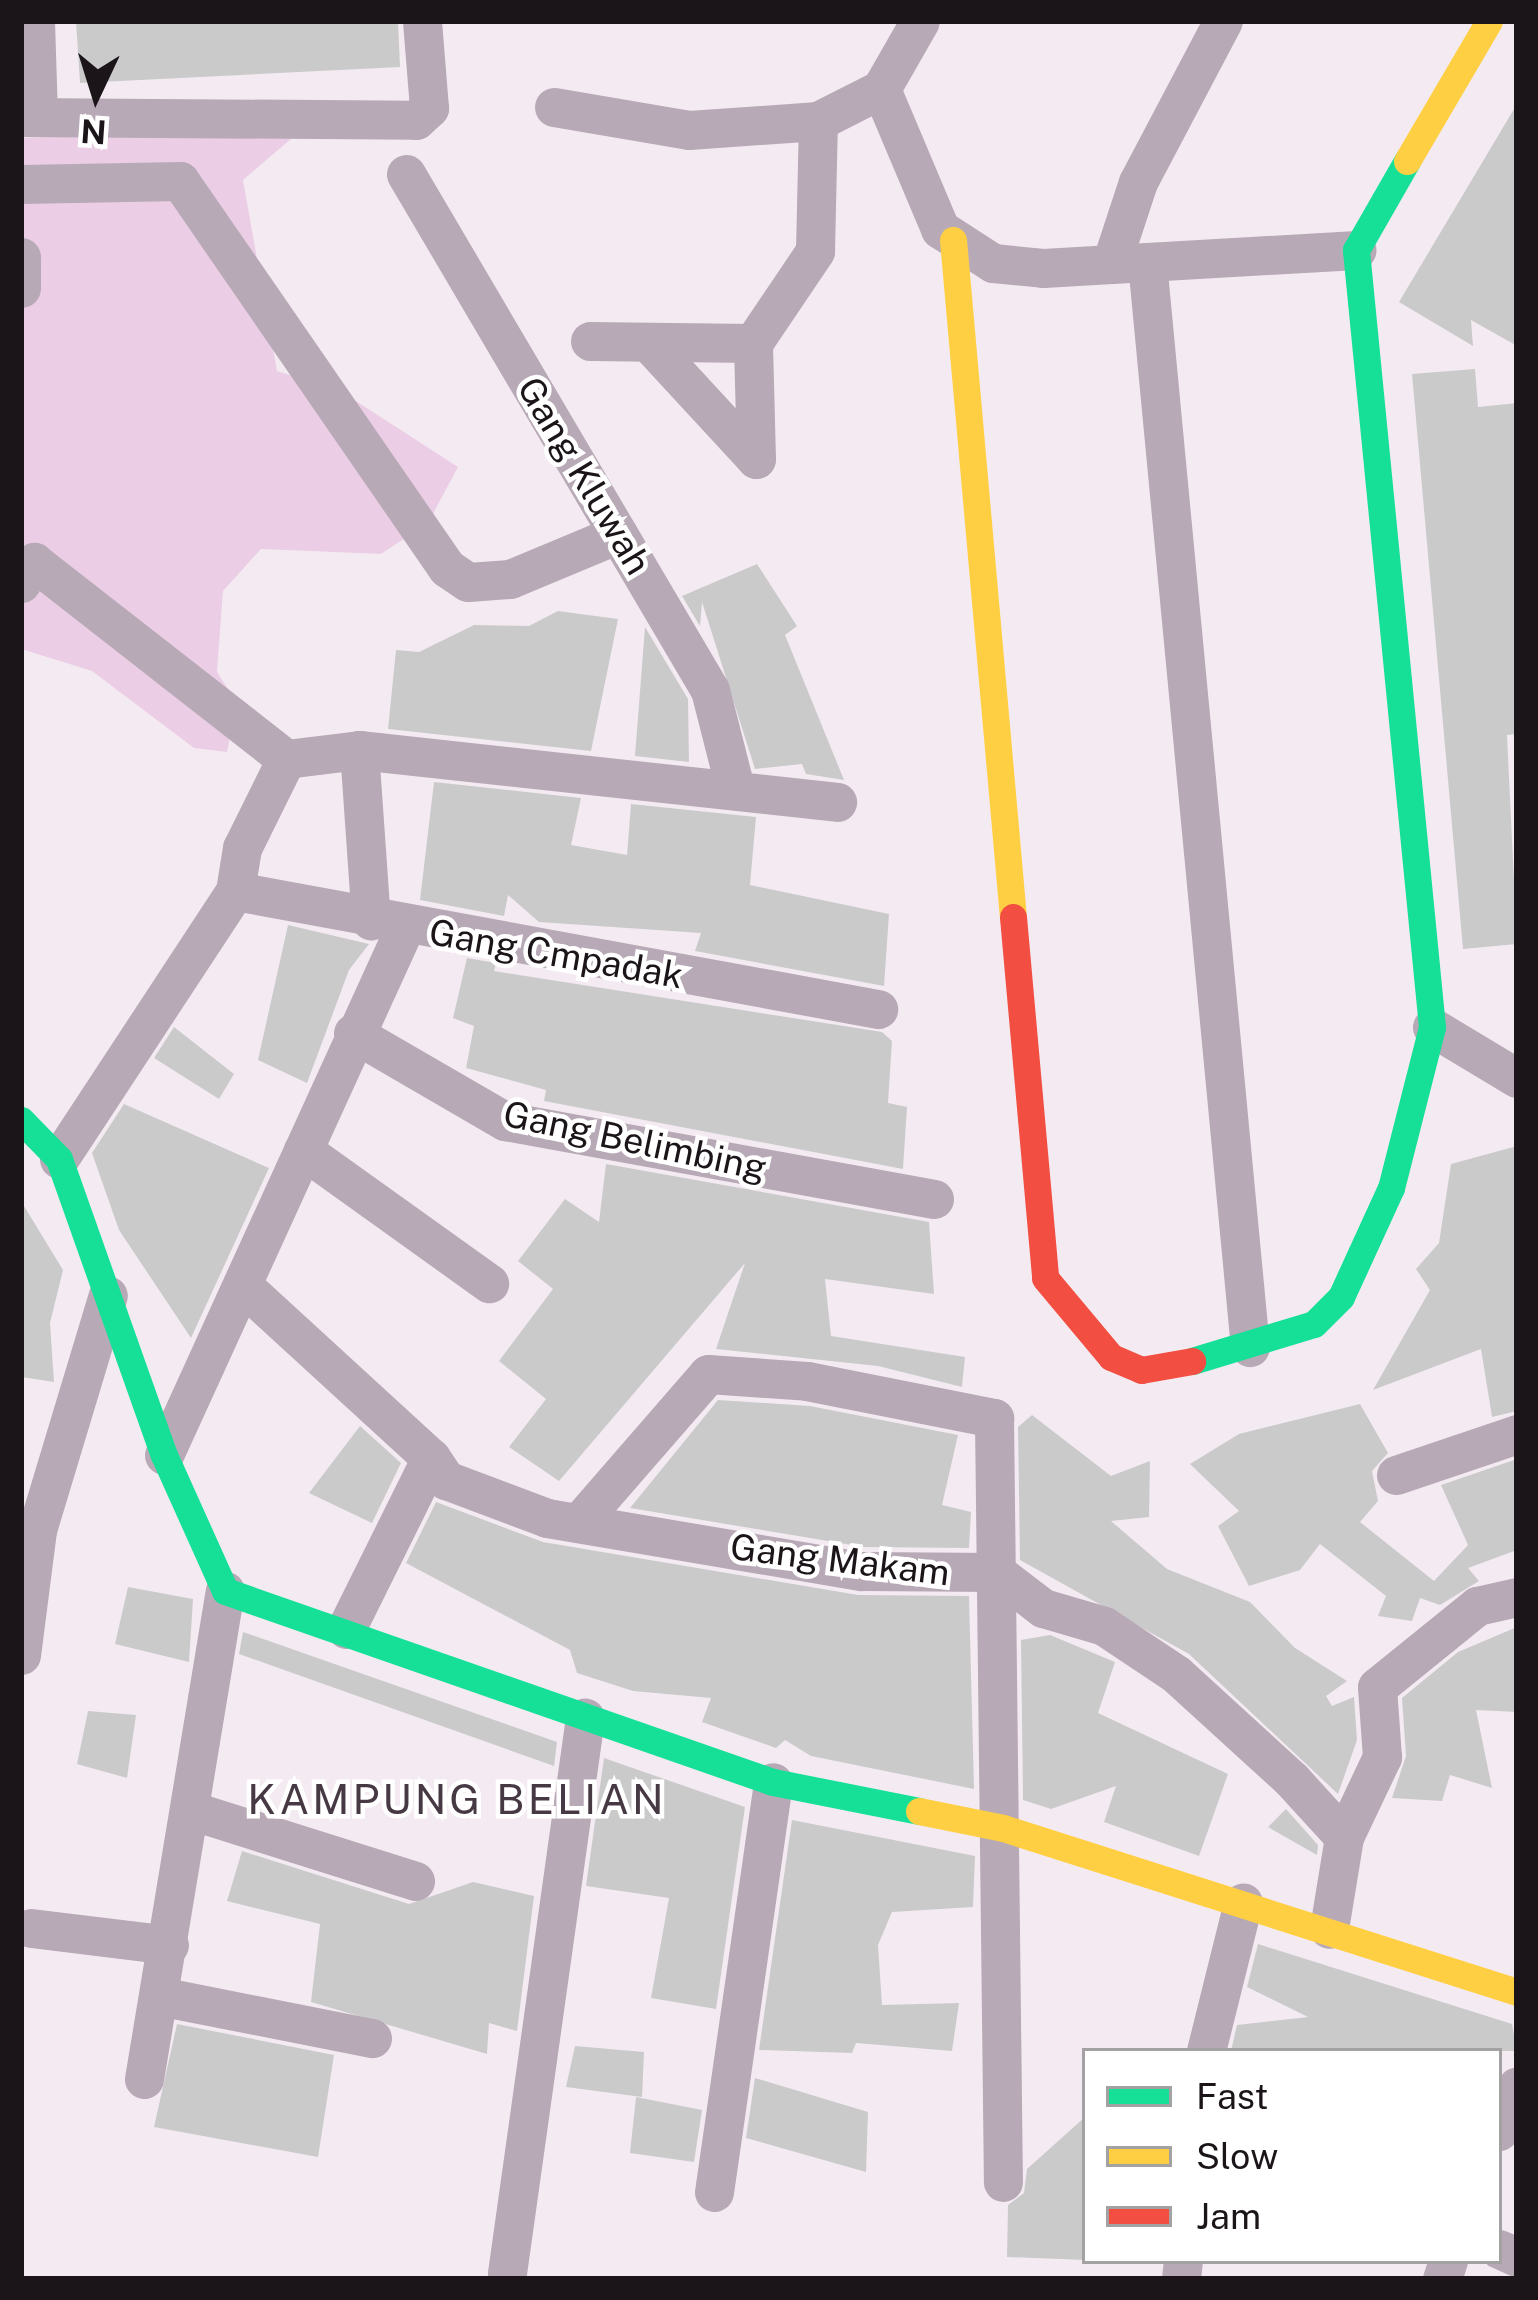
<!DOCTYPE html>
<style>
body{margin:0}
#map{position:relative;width:1538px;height:2300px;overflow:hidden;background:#f4ebf2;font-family:"Public Sans",sans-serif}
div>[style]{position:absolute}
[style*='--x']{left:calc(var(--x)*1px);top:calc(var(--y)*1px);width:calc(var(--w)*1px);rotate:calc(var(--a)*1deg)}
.green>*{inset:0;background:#ebcee5}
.building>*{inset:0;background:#cacacb}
.street>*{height:39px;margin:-19.5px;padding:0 19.5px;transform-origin:19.5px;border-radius:19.5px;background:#b7a9b5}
.fast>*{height:27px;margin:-13.5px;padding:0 13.5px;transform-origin:13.5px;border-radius:13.5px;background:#16e098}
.slow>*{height:27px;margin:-13.5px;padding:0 13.5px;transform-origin:13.5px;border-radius:13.5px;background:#ffcf43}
.jam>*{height:27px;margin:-13.5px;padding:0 13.5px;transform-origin:13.5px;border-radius:13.5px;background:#f24e42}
span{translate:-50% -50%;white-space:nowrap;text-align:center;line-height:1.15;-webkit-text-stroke:9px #fff;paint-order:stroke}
.street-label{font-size:36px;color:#1b151a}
.quarter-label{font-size:42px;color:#473944;letter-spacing:3px}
.frame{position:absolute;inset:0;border:24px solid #1b151a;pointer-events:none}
.legend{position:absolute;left:1082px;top:2048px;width:420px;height:216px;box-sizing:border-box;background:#fff;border:3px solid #a4a1a3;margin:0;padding:15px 21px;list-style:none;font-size:36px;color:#1b151a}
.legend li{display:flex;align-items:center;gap:24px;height:60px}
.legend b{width:60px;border:3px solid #a4a1a3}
.north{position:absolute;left:36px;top:36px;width:120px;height:120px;-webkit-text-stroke:9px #fff;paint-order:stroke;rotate:184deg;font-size:33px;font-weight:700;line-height:48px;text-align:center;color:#1b151a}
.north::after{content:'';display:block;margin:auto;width:42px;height:54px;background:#1b151a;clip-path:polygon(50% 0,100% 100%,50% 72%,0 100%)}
</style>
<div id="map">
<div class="green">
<div style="clip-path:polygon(305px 127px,243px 180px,277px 371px,342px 392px,458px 467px,428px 523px,381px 554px,261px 549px,223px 591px,217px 672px,237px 703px,227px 752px,194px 748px,92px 671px,21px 649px,21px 138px)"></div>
</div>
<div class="building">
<div style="clip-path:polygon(76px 21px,398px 21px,400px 67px,80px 83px)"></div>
<div style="clip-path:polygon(1517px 104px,1517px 346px,1471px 320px,1473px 346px,1399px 302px)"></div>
<div style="clip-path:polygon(1475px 369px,1478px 407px,1517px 403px,1517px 734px,1507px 735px,1517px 944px,1463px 949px,1412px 374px)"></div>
<div style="clip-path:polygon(757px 564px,797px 626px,785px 635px,844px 780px,806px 774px,802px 764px,755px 769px,702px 602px,700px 626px,682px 596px)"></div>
<div style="clip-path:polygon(558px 611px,618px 619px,591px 751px,388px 729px,396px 650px,419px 652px,474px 625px,529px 626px)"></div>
<div style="clip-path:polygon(645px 627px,688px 699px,689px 762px,635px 756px)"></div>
<div style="clip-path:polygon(434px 782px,581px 798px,571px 845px,627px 855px,631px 804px,756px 817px,750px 885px,889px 914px,884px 986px,695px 951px,701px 933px,539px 922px,508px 895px,504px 916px,420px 900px)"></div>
<div style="clip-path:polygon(288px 925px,369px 944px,349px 970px,307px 1083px,258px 1060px)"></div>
<div style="clip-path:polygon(467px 958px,496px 963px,494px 971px,882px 1032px,892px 1041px,888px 1103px,907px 1107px,903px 1169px,544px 1101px,546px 1090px,466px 1068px,474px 1026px,453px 1018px)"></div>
<div style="clip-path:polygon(174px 1027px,234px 1074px,219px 1099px,154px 1058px)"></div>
<div style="clip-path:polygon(124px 1104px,269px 1168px,191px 1338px,119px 1230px,92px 1153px)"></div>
<div style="clip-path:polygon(1517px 1146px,1517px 1411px,1492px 1417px,1481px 1349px,1373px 1390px,1430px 1290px,1416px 1269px,1439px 1243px,1451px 1164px)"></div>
<div style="clip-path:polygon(606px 1164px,929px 1222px,934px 1294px,825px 1279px,831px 1336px,965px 1357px,962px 1387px,878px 1366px,716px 1349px,745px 1263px,559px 1481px,509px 1447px,546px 1399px,499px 1361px,553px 1289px,518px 1261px,565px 1199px,599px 1222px)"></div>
<div style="clip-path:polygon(21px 1201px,63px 1270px,50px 1323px,54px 1382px,21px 1377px)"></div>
<div style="clip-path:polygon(718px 1400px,810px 1406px,958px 1435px,942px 1505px,971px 1512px,969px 1548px,864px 1547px,630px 1508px)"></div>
<div style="clip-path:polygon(1360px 1404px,1388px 1453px,1372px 1471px,1378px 1501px,1360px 1522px,1434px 1581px,1468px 1545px,1441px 1485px,1517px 1459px,1517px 1550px,1468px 1568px,1479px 1581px,1440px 1605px,1420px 1598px,1412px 1621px,1378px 1616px,1386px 1596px,1320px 1544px,1300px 1570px,1249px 1586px,1218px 1526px,1239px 1511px,1190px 1464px,1239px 1434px)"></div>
<div style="clip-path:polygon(1032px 1415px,1111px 1476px,1150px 1461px,1149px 1517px,1111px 1521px,1167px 1569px,1250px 1602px,1295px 1648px,1347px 1681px,1326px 1696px,1332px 1706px,1354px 1697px,1357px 1740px,1338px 1794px,1189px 1654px,1020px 1560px,1018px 1427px)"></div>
<div style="clip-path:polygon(360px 1426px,401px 1463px,372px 1523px,309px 1493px)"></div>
<div style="clip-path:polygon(436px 1502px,543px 1542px,858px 1595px,969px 1596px,974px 1789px,811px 1756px,785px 1740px,776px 1748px,702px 1722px,711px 1698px,633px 1691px,577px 1673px,570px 1650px,406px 1563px)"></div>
<div style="clip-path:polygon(128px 1587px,193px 1599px,189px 1662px,115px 1644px)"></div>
<div style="clip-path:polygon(1517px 1627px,1517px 1712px,1476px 1710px,1492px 1788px,1450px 1775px,1442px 1801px,1392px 1798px,1406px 1756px,1402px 1698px,1458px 1652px)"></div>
<div style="clip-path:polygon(243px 1632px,557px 1742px,554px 1766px,239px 1654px)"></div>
<div style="clip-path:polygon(1050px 1635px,1115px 1662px,1098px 1713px,1228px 1774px,1199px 1856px,1104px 1822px,1116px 1786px,1051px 1809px,1023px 1800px,1021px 1640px)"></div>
<div style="clip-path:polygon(88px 1711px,136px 1715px,127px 1778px,77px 1764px)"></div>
<div style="clip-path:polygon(604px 1758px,745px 1807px,716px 2009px,651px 1998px,669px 1898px,586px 1886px)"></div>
<div style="clip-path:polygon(1286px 1809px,1318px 1845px,1317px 1855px,1268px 1827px)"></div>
<div style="clip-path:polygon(792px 1820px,975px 1856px,973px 1907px,892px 1912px,878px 1945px,882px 2005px,959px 2003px,952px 2051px,856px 2043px,852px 2053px,759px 2050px)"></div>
<div style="clip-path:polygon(242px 1851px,409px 1904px,473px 1882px,534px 1896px,517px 2031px,489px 2023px,487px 2054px,311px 2002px,320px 1924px,227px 1901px)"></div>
<div style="clip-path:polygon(1258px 1944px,1512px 2024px,1517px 2051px,1231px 2051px,1237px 2025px,1308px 2017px,1247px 1987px)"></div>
<div style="clip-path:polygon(177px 2024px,334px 2055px,318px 2157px,154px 2127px)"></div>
<div style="clip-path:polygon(575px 2046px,644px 2052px,642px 2097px,566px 2087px)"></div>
<div style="clip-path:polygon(755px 2078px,868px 2112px,866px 2172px,746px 2138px)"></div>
<div style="clip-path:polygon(636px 2097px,702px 2110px,694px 2162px,630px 2153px)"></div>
<div style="clip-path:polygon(1085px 2117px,1085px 2260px,1007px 2257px,1008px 2205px,1024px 2193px,1027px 2169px)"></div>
</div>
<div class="street">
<div style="--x:35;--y:21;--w:95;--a:88.2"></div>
<div style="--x:881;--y:89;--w:152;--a:67.1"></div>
<div style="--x:940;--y:229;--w:63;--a:32.7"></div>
<div style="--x:993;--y:263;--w:50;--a:5.7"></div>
<div style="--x:1043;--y:268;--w:314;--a:-3.3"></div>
<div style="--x:554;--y:107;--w:137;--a:9.7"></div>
<div style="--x:689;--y:130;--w:129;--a:-4"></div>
<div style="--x:818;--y:121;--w:71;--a:-26.9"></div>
<div style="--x:881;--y:89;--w:78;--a:-60.2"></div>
<div style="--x:21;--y:117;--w:395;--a:0.4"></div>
<div style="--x:416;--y:120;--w:18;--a:-43"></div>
<div style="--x:429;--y:108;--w:87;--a:-94.6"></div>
<div style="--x:406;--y:174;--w:599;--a:59.5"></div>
<div style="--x:710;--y:690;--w:101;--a:75.7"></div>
<div style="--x:21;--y:184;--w:159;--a:-1.1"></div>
<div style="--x:180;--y:181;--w:470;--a:55.4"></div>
<div style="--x:447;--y:568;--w:25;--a:34"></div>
<div style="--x:468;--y:582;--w:42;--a:-4.1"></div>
<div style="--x:510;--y:579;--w:117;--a:-22.6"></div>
<div style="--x:21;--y:257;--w:31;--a:90"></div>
<div style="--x:1147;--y:262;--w:1090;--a:84.58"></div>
<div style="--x:1111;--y:264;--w:86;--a:-71.8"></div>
<div style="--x:1138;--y:182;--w:182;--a:-62.2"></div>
<div style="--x:590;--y:341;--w:163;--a:0.7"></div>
<div style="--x:648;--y:342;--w:159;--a:47.3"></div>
<div style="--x:756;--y:459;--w:116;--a:-91.5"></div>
<div style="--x:753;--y:343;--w:111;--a:-56"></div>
<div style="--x:815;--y:251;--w:130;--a:-88.7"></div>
<div style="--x:21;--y:583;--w:25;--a:-58"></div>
<div style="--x:34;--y:562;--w:320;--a:38"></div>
<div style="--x:359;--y:750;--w:171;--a:86"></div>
<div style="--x:235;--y:891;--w:654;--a:10.4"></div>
<div style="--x:1432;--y:1027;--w:99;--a:31"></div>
<div style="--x:353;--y:1033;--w:176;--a:30.1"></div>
<div style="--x:505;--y:1121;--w:436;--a:10.3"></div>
<div style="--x:303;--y:1150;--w:229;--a:35.6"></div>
<div style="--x:59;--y:1159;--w:321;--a:-56.7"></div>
<div style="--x:235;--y:891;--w:44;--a:-80.8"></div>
<div style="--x:242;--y:848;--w:99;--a:-63.7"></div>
<div style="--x:286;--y:759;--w:74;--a:-7"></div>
<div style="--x:359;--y:750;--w:481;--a:6.2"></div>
<div style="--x:242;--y:1285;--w:256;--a:42.5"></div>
<div style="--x:164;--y:1455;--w:578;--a:-65.47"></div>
<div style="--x:1396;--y:1475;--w:128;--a:-18.7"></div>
<div style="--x:582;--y:1519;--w:192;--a:-49"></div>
<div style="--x:708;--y:1374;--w:99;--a:4"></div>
<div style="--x:807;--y:1381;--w:191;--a:11.2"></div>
<div style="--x:994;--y:1418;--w:764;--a:89.33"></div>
<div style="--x:346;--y:1629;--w:191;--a:-63.6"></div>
<div style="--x:431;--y:1458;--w:27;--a:56"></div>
<div style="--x:446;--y:1480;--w:108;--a:20.6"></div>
<div style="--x:547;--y:1518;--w:319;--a:9.6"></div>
<div style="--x:862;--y:1571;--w:134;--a:0.4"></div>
<div style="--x:996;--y:1572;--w:59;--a:37.5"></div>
<div style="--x:1043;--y:1608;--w:64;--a:16.4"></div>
<div style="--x:1104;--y:1626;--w:87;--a:33.7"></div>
<div style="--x:1176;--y:1674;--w:157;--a:42.4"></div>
<div style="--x:1292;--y:1780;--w:77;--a:47.6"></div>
<div style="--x:1344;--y:1837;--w:93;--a:99.3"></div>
<div style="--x:21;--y:1655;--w:126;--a:-82.7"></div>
<div style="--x:37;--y:1530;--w:245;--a:-73.2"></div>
<div style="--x:190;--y:1810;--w:236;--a:17.5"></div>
<div style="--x:1344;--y:1837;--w:89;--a:-64.6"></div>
<div style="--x:1382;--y:1757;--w:70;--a:-94.1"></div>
<div style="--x:1377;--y:1687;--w:129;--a:-39"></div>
<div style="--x:1477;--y:1606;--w:41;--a:-12.7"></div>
<div style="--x:31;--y:1928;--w:139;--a:7"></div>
<div style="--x:164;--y:1997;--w:212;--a:11.2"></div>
<div style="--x:1206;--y:2051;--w:153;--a:-76"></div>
<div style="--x:144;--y:2079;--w:495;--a:-80.6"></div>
<div style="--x:1499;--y:2131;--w:48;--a:-68.2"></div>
<div style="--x:714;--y:2192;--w:414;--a:-81.8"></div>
<div style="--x:1499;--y:2249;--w:20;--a:24"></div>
<div style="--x:507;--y:2273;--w:561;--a:-82.01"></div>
<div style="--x:1181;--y:2279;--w:18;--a:-84"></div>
<div style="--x:1442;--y:2279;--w:19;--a:-72"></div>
</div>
<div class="fast">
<div style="--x:21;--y:1120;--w:54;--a:45.7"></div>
<div style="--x:59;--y:1159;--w:314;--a:70.5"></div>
<div style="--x:164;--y:1455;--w:149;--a:65.8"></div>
<div style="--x:225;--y:1591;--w:580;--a:19.22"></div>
<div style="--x:773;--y:1782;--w:149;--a:11.2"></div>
<div style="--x:1192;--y:1361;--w:127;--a:-16.9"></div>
<div style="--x:1314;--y:1324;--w:38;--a:-45"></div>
<div style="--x:1341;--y:1297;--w:120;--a:-65.4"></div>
<div style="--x:1391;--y:1188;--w:166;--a:-75.7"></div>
<div style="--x:1432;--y:1027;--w:781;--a:-95.59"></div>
<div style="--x:1356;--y:250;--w:103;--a:-60.2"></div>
</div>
<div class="slow">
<div style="--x:1407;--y:161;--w:162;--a:-59.6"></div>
<div style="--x:953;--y:240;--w:680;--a:84.94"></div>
<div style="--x:919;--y:1811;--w:86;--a:11.4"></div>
<div style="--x:1003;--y:1828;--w:540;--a:17.7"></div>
</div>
<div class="jam">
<div style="--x:1013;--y:917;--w:362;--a:84.9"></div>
<div style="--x:1045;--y:1278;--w:103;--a:50.1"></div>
<div style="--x:1111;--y:1357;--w:33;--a:23"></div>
<div style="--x:1141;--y:1370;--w:52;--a:-10"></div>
</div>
<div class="street-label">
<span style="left:584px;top:476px;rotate:59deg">Gang Kluwah</span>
<span style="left:556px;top:954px;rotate:10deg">Gang Cmpadak</span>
<span style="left:635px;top:1141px;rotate:12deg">Gang Belimbing</span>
<span style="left:840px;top:1560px;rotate:7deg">Gang Makam</span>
</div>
<div class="quarter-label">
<span style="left:457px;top:1799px">KAMPUNG BELIAN</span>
</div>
<div class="frame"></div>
<ul class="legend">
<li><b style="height:15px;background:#16e098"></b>Fast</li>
<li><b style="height:15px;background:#ffcf43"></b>Slow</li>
<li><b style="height:15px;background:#f24e42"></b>Jam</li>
</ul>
<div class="north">N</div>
</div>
